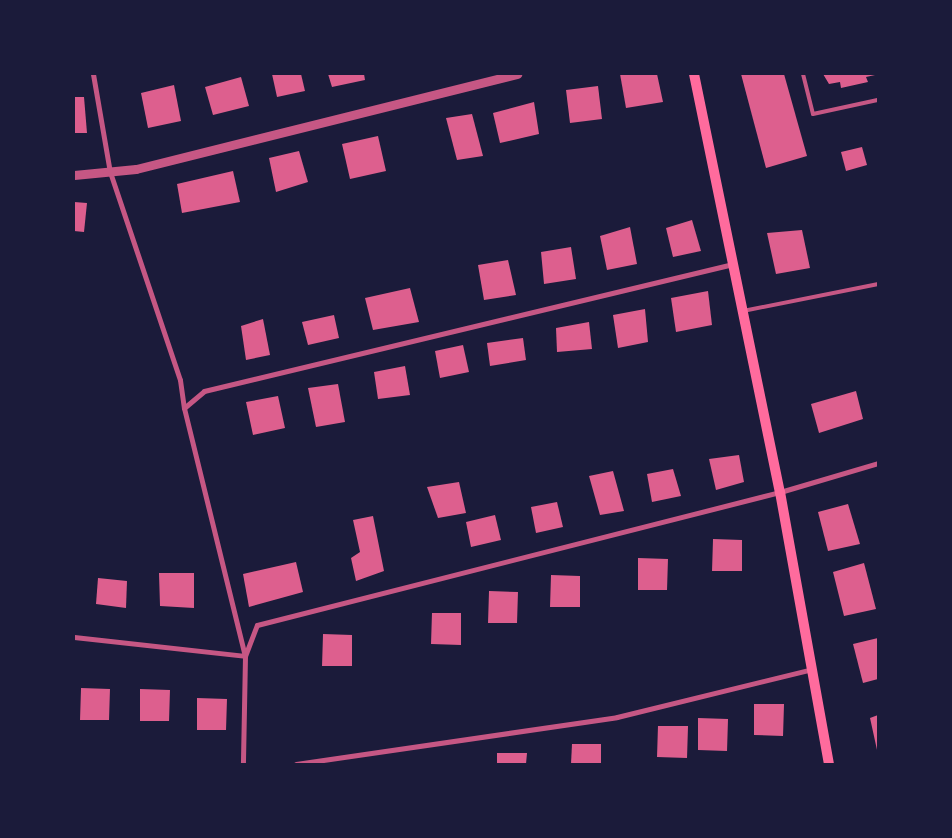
<!DOCTYPE html>
<style>
body{margin:0}
#map{position:relative;width:952px;height:838px;overflow:hidden;background:#1b1b3a;font-family:Overpass,sans-serif}
div>[style]{position:absolute}
[style*='--x']{left:calc(var(--x)*1px);top:calc(var(--y)*1px);width:calc(var(--w)*1px);rotate:calc(var(--a)*1deg)}
.building>*{inset:0;background:#dd5f8e}
.service>*{height:4px;margin:-2px;padding:0 2px;transform-origin:2px;border-radius:2px;background:#c65784}
.minor>*{height:5px;margin:-2.5px;padding:0 2.5px;transform-origin:2.5px;border-radius:2.5px;background:#c65784}
.tertiary>*{height:9px;margin:-4.5px;padding:0 4.5px;transform-origin:4.5px;border-radius:4.5px;background:#c65784}
.secondary>*{height:10px;margin:-5px;padding:0 5px;transform-origin:5px;border-radius:5px;background:#ff6b9d}
span{translate:-50% -50%;white-space:nowrap;text-align:center;line-height:1.15;-webkit-text-stroke:5px #1b1b3a;paint-order:stroke}
.frame{position:absolute;inset:0;border:75px solid #1b1b3a;pointer-events:none}
</style>
<div id="map">
<div class="building">
<div style="clip-path:polygon(272px 74px,301px 74px,305px 91px,277px 97px)"></div>
<div style="clip-path:polygon(328px 74px,364px 74px,365px 80px,332px 87px)"></div>
<div style="clip-path:polygon(620px 74px,657px 74px,663px 102px,626px 108px)"></div>
<div style="clip-path:polygon(741px 74px,784px 74px,807px 156px,766px 168px)"></div>
<div style="clip-path:polygon(823px 74px,875px 74px,875px 75px,866px 77px,868px 82px,841px 88px,840px 82px,829px 84px)"></div>
<div style="clip-path:polygon(241px 77px,249px 106px,213px 115px,205px 87px)"></div>
<div style="clip-path:polygon(174px 85px,181px 121px,148px 128px,141px 93px)"></div>
<div style="clip-path:polygon(598px 86px,602px 119px,570px 123px,566px 90px)"></div>
<div style="clip-path:polygon(74px 97px,84px 97px,87px 133px,74px 133px)"></div>
<div style="clip-path:polygon(534px 102px,539px 134px,500px 143px,493px 113px)"></div>
<div style="clip-path:polygon(472px 114px,483px 156px,457px 160px,446px 118px)"></div>
<div style="clip-path:polygon(378px 136px,386px 171px,350px 179px,342px 144px)"></div>
<div style="clip-path:polygon(862px 147px,867px 165px,846px 171px,841px 152px)"></div>
<div style="clip-path:polygon(299px 151px,308px 182px,276px 192px,269px 158px)"></div>
<div style="clip-path:polygon(233px 171px,240px 202px,182px 213px,177px 184px)"></div>
<div style="clip-path:polygon(74px 202px,87px 203px,84px 232px,74px 231px)"></div>
<div style="clip-path:polygon(692px 220px,701px 251px,673px 257px,666px 228px)"></div>
<div style="clip-path:polygon(630px 227px,637px 264px,607px 270px,600px 236px)"></div>
<div style="clip-path:polygon(802px 230px,810px 268px,776px 274px,767px 233px)"></div>
<div style="clip-path:polygon(571px 247px,576px 279px,544px 284px,541px 252px)"></div>
<div style="clip-path:polygon(508px 260px,516px 295px,484px 300px,478px 265px)"></div>
<div style="clip-path:polygon(410px 288px,419px 322px,373px 330px,365px 298px)"></div>
<div style="clip-path:polygon(708px 291px,712px 325px,676px 332px,671px 298px)"></div>
<div style="clip-path:polygon(645px 309px,648px 342px,618px 348px,613px 315px)"></div>
<div style="clip-path:polygon(334px 315px,339px 338px,308px 345px,302px 322px)"></div>
<div style="clip-path:polygon(263px 319px,270px 355px,246px 360px,241px 326px)"></div>
<div style="clip-path:polygon(589px 322px,592px 349px,557px 352px,556px 328px)"></div>
<div style="clip-path:polygon(523px 338px,526px 360px,490px 366px,487px 343px)"></div>
<div style="clip-path:polygon(463px 345px,469px 372px,440px 378px,435px 351px)"></div>
<div style="clip-path:polygon(405px 366px,410px 395px,378px 399px,374px 372px)"></div>
<div style="clip-path:polygon(338px 384px,345px 422px,316px 427px,308px 388px)"></div>
<div style="clip-path:polygon(856px 391px,863px 419px,819px 433px,811px 404px)"></div>
<div style="clip-path:polygon(278px 396px,285px 428px,253px 435px,246px 402px)"></div>
<div style="clip-path:polygon(739px 455px,744px 482px,716px 490px,709px 459px)"></div>
<div style="clip-path:polygon(673px 469px,681px 496px,652px 502px,647px 474px)"></div>
<div style="clip-path:polygon(613px 471px,624px 511px,600px 515px,589px 476px)"></div>
<div style="clip-path:polygon(459px 482px,466px 513px,438px 518px,427px 487px)"></div>
<div style="clip-path:polygon(557px 502px,563px 527px,536px 533px,531px 507px)"></div>
<div style="clip-path:polygon(848px 504px,860px 544px,828px 551px,818px 512px)"></div>
<div style="clip-path:polygon(495px 515px,501px 540px,471px 547px,466px 522px)"></div>
<div style="clip-path:polygon(373px 516px,384px 571px,356px 581px,351px 558px,360px 552px,353px 520px)"></div>
<div style="clip-path:polygon(713px 539px,742px 540px,742px 571px,712px 571px)"></div>
<div style="clip-path:polygon(638px 558px,668px 559px,667px 590px,638px 590px)"></div>
<div style="clip-path:polygon(296px 562px,303px 592px,249px 607px,243px 574px)"></div>
<div style="clip-path:polygon(864px 563px,876px 609px,844px 616px,833px 572px)"></div>
<div style="clip-path:polygon(159px 573px,194px 573px,194px 608px,160px 606px)"></div>
<div style="clip-path:polygon(551px 575px,580px 576px,580px 607px,550px 607px)"></div>
<div style="clip-path:polygon(98px 578px,127px 581px,126px 608px,96px 604px)"></div>
<div style="clip-path:polygon(489px 591px,518px 592px,517px 623px,488px 623px)"></div>
<div style="clip-path:polygon(432px 613px,461px 613px,461px 645px,431px 644px)"></div>
<div style="clip-path:polygon(323px 634px,352px 635px,352px 666px,322px 666px)"></div>
<div style="clip-path:polygon(878px 638px,878px 679px,863px 683px,853px 644px)"></div>
<div style="clip-path:polygon(81px 688px,110px 689px,109px 720px,80px 720px)"></div>
<div style="clip-path:polygon(140px 689px,170px 690px,169px 721px,140px 721px)"></div>
<div style="clip-path:polygon(197px 698px,227px 699px,226px 730px,197px 730px)"></div>
<div style="clip-path:polygon(754px 704px,784px 704px,783px 736px,754px 735px)"></div>
<div style="clip-path:polygon(878px 715px,878px 750px,877px 750px,870px 718px)"></div>
<div style="clip-path:polygon(698px 718px,728px 719px,727px 751px,698px 750px)"></div>
<div style="clip-path:polygon(658px 726px,688px 726px,687px 758px,657px 757px)"></div>
<div style="clip-path:polygon(572px 744px,601px 744px,601px 764px,571px 764px)"></div>
<div style="clip-path:polygon(497px 753px,527px 753px,526px 764px,497px 764px)"></div>
</div>
<div class="service">
<div style="--x:803;--y:74;--w:41;--a:76"></div>
<div style="--x:813;--y:114;--w:66;--a:-12.2"></div>
<div style="--x:743;--y:311;--w:138;--a:-11.3"></div>
</div>
<div class="minor">
<div style="--x:93;--y:74;--w:99;--a:80.2"></div>
<div style="--x:110;--y:172;--w:219;--a:71.4"></div>
<div style="--x:180;--y:380;--w:28;--a:82"></div>
<div style="--x:184;--y:408;--w:255;--a:76.2"></div>
<div style="--x:245;--y:656;--w:108;--a:91.1"></div>
<div style="--x:184;--y:408;--w:26;--a:-40"></div>
<div style="--x:204;--y:391;--w:544;--a:-13.5"></div>
<div style="--x:74;--y:637;--w:172;--a:6.3"></div>
<div style="--x:245;--y:656;--w:33;--a:-69"></div>
<div style="--x:257;--y:625;--w:540;--a:-14.27"></div>
<div style="--x:780;--y:492;--w:102;--a:-16.5"></div>
<div style="--x:296;--y:764;--w:324;--a:-8.3"></div>
<div style="--x:617;--y:717;--w:201;--a:-13.8"></div>
</div>
<div class="tertiary">
<div style="--x:74;--y:175;--w:62;--a:-5.5"></div>
<div style="--x:136;--y:169;--w:393;--a:-14"></div>
</div>
<div class="secondary">
<div style="--x:694;--y:74;--w:427;--a:78.4"></div>
<div style="--x:780;--y:492;--w:276;--a:79.8"></div>
</div>
<div class="frame"></div>
</div>
